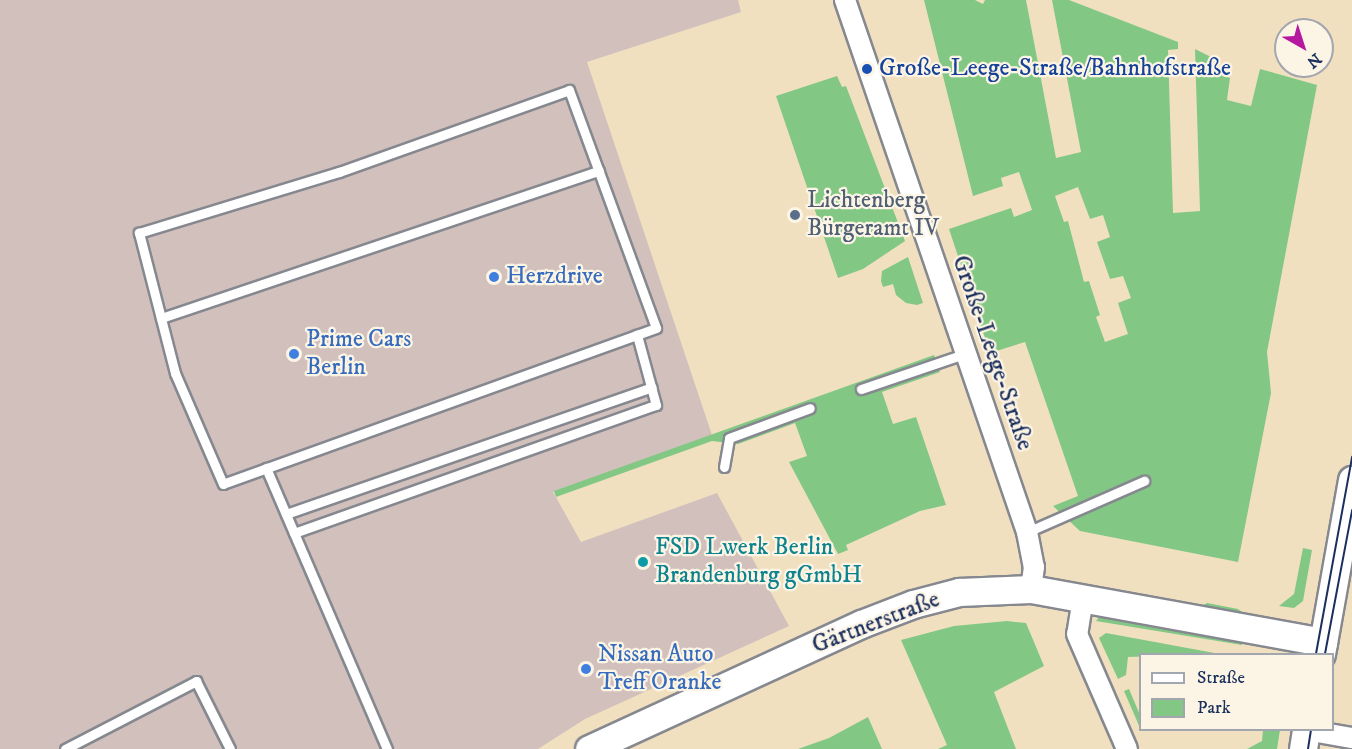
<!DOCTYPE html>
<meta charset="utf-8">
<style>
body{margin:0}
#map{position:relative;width:1352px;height:749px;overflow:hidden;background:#f1e0c0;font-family:"IM FELL DW Pica",serif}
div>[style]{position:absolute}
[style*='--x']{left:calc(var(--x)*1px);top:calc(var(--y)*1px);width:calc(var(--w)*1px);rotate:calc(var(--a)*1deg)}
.industrial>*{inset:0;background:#d1c0bc}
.green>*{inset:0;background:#82c884}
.roads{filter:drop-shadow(2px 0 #86888f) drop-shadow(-2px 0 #86888f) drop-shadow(0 2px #86888f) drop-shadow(0 -2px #86888f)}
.lane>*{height:9px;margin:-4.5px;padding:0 4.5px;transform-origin:4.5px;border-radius:4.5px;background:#fff}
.street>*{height:20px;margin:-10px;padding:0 10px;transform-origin:10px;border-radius:10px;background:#fff}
.secondary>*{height:27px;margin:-13.5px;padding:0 13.5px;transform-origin:13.5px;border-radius:13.5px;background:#fff}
.tram>*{height:1.5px;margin:-0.75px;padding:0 0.75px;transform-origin:0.75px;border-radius:0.75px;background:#1b2f5e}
.dots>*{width:16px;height:16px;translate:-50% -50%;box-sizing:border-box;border:3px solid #fcf5e5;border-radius:50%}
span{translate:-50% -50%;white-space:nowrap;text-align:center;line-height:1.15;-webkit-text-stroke:4.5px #fcf5e5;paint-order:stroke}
.transit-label{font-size:24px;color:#164399}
.left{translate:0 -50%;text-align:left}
.service-label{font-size:24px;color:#4e5e75}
.shop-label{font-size:24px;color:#366cbe}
.street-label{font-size:24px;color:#1b2f5e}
.culture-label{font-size:24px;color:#0d838f}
.legend{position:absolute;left:1139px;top:653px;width:195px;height:78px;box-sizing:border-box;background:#fcf5e5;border:2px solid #a2a6af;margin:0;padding:8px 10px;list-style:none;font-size:18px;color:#1b2f5e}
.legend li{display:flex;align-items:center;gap:12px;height:30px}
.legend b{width:30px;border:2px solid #a2a6af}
.north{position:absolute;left:1274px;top:18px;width:60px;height:60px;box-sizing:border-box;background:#fcf5e5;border:2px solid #a2a6af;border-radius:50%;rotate:141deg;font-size:16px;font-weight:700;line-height:24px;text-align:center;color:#1b2f5e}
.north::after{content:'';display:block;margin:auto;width:21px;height:27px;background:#b5179e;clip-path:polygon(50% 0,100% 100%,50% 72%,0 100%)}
</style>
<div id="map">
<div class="industrial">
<div style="clip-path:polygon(0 0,738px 0,741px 12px,587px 62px,712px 435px,553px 492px,581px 542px,717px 493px,789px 626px,585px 719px,538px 749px,0 749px)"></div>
</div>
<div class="green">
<div style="clip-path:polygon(evenodd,924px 0,975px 0,983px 4px,985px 0,1026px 0,1056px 158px,1081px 152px,1052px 0,1069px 0,1178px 42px,1178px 49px,1168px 50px,1173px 213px,1200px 211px,1195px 49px,1219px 61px,1216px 73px,1230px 78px,1227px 100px,1251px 106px,1260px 69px,1317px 85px,1267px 352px,1271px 393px,1238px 562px,1080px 531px,1053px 506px,1078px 496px,1025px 342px,990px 353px,949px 229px,1011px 208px,1014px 217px,1032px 210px,1019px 172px,1001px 178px,1003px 186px,973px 196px,924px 0,1078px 187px,1090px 219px,1103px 215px,1110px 237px,1097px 242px,1110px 279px,1123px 276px,1131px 298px,1118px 303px,1128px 334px,1105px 342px,1096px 317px,1100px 315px,1089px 281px,1084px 282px,1068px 221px,1064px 222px,1055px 196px,1078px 187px)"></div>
<div style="clip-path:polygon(837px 76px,842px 87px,846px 86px,905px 241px,863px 269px,838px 278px,776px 96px)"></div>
<div style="clip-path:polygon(908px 257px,923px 303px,917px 305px,906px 303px,896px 295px,893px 284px,883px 287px,881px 281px,882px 271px)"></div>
<div style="clip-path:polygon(934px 355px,940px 372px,882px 392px,893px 424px,916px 417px,946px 505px,920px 511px,846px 545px,848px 550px,838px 554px,789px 462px,807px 456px,795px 423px,738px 444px,712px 441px,556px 497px,554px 491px)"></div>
<div style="clip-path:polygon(1303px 548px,1312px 550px,1303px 601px,1294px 608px,1279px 606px,1294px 594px)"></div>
<div style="clip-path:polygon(1207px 603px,1238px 609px,1247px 616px,1204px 610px,1203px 605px)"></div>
<div style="clip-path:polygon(1100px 616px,1243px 642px,1242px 645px,1096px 621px)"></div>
<div style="clip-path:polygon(1007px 621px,1026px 623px,1044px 666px,994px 692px,1016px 749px,938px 749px,947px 745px,901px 640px,954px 626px)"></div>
<div style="clip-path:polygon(1106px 633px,1220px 654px,1128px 657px,1126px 675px,1118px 679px,1099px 638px)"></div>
<div style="clip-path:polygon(1129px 689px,1140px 715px,1140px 728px,1124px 691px)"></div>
<div style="clip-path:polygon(868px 717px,882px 749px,798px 749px,829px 738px)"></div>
<div style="clip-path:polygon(1263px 730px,1280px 730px,1277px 749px,1247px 749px,1262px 741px)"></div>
</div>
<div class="roads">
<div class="lane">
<div style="--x:569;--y:90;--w:253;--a:69.9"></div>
<div style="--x:656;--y:328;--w:460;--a:160.2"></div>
<div style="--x:223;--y:484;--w:121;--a:-113.4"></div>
<div style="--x:175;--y:373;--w:145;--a:-104.4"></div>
<div style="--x:139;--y:233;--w:209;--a:-17"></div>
<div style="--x:339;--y:172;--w:244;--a:-19.6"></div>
<div style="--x:161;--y:318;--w:462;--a:-18.6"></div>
<div style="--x:861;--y:389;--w:109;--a:-18.8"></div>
<div style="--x:724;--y:467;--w:29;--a:-80"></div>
<div style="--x:729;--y:438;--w:86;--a:-20.3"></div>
<div style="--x:266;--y:468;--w:306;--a:66.7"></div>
<div style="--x:286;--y:514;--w:387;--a:-19.1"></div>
<div style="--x:1027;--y:532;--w:128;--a:-23.6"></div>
<div style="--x:294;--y:533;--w:384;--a:-19.5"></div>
<div style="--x:656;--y:405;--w:73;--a:-105.2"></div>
<div style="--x:65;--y:749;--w:148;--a:-27.4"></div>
<div style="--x:196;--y:681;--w:76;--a:63.4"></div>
</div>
<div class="street">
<div style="--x:845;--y:0;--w:562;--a:71.11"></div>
<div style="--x:1027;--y:532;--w:36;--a:79"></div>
<div style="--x:1034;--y:567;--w:22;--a:98"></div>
<div style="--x:1083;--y:598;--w:36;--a:99"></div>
<div style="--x:1077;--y:634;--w:125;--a:66.5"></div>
<div style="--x:1306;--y:730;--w:47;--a:9.9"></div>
</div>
<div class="secondary">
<div style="--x:1321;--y:654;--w:177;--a:-79.9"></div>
<div style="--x:589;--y:749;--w:299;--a:-24.7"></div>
<div style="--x:861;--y:624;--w:56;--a:-21"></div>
<div style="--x:913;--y:604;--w:48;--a:-14.6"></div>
<div style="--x:959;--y:592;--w:72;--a:-2.4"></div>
<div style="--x:1031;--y:589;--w:297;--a:10.3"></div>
<div style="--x:1303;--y:749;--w:19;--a:-81"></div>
</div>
</div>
<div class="tram">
<div style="--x:1316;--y:654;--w:200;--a:-79.6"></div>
<div style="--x:1325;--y:654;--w:146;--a:-79.3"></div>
<div style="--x:1308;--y:749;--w:19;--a:-81"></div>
</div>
<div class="dots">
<div style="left:867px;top:69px;background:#1a4fb4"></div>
<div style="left:795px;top:215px;background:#5c6f8a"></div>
<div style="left:494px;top:277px;background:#3f7fe0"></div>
<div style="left:294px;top:354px;background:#3f7fe0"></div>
<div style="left:643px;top:562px;background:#0f9aa8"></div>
<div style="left:586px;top:669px;background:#3f7fe0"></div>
</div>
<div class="transit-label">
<span class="left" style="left:879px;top:69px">Große-Leege-Straße/Bahnhofstraße</span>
</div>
<div class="service-label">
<span class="left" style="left:807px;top:215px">Lichtenberg<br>Bürgeramt IV</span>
</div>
<div class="shop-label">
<span class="left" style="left:506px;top:277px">Herzdrive</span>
<span class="left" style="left:306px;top:354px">Prime Cars<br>Berlin</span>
<span class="left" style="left:598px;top:669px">Nissan Auto<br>Treff Oranke</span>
</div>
<div class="street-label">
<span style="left:992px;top:353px;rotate:71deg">Große-Leege-Straße</span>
<span style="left:876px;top:623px;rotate:-21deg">Gärtnerstraße</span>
</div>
<div class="culture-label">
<span class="left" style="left:655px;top:562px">FSD Lwerk Berlin<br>Brandenburg gGmbH</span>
</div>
<ul class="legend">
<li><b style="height:8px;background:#fff"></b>Straße</li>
<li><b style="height:16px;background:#82c884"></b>Park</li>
</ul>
<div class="north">N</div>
</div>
